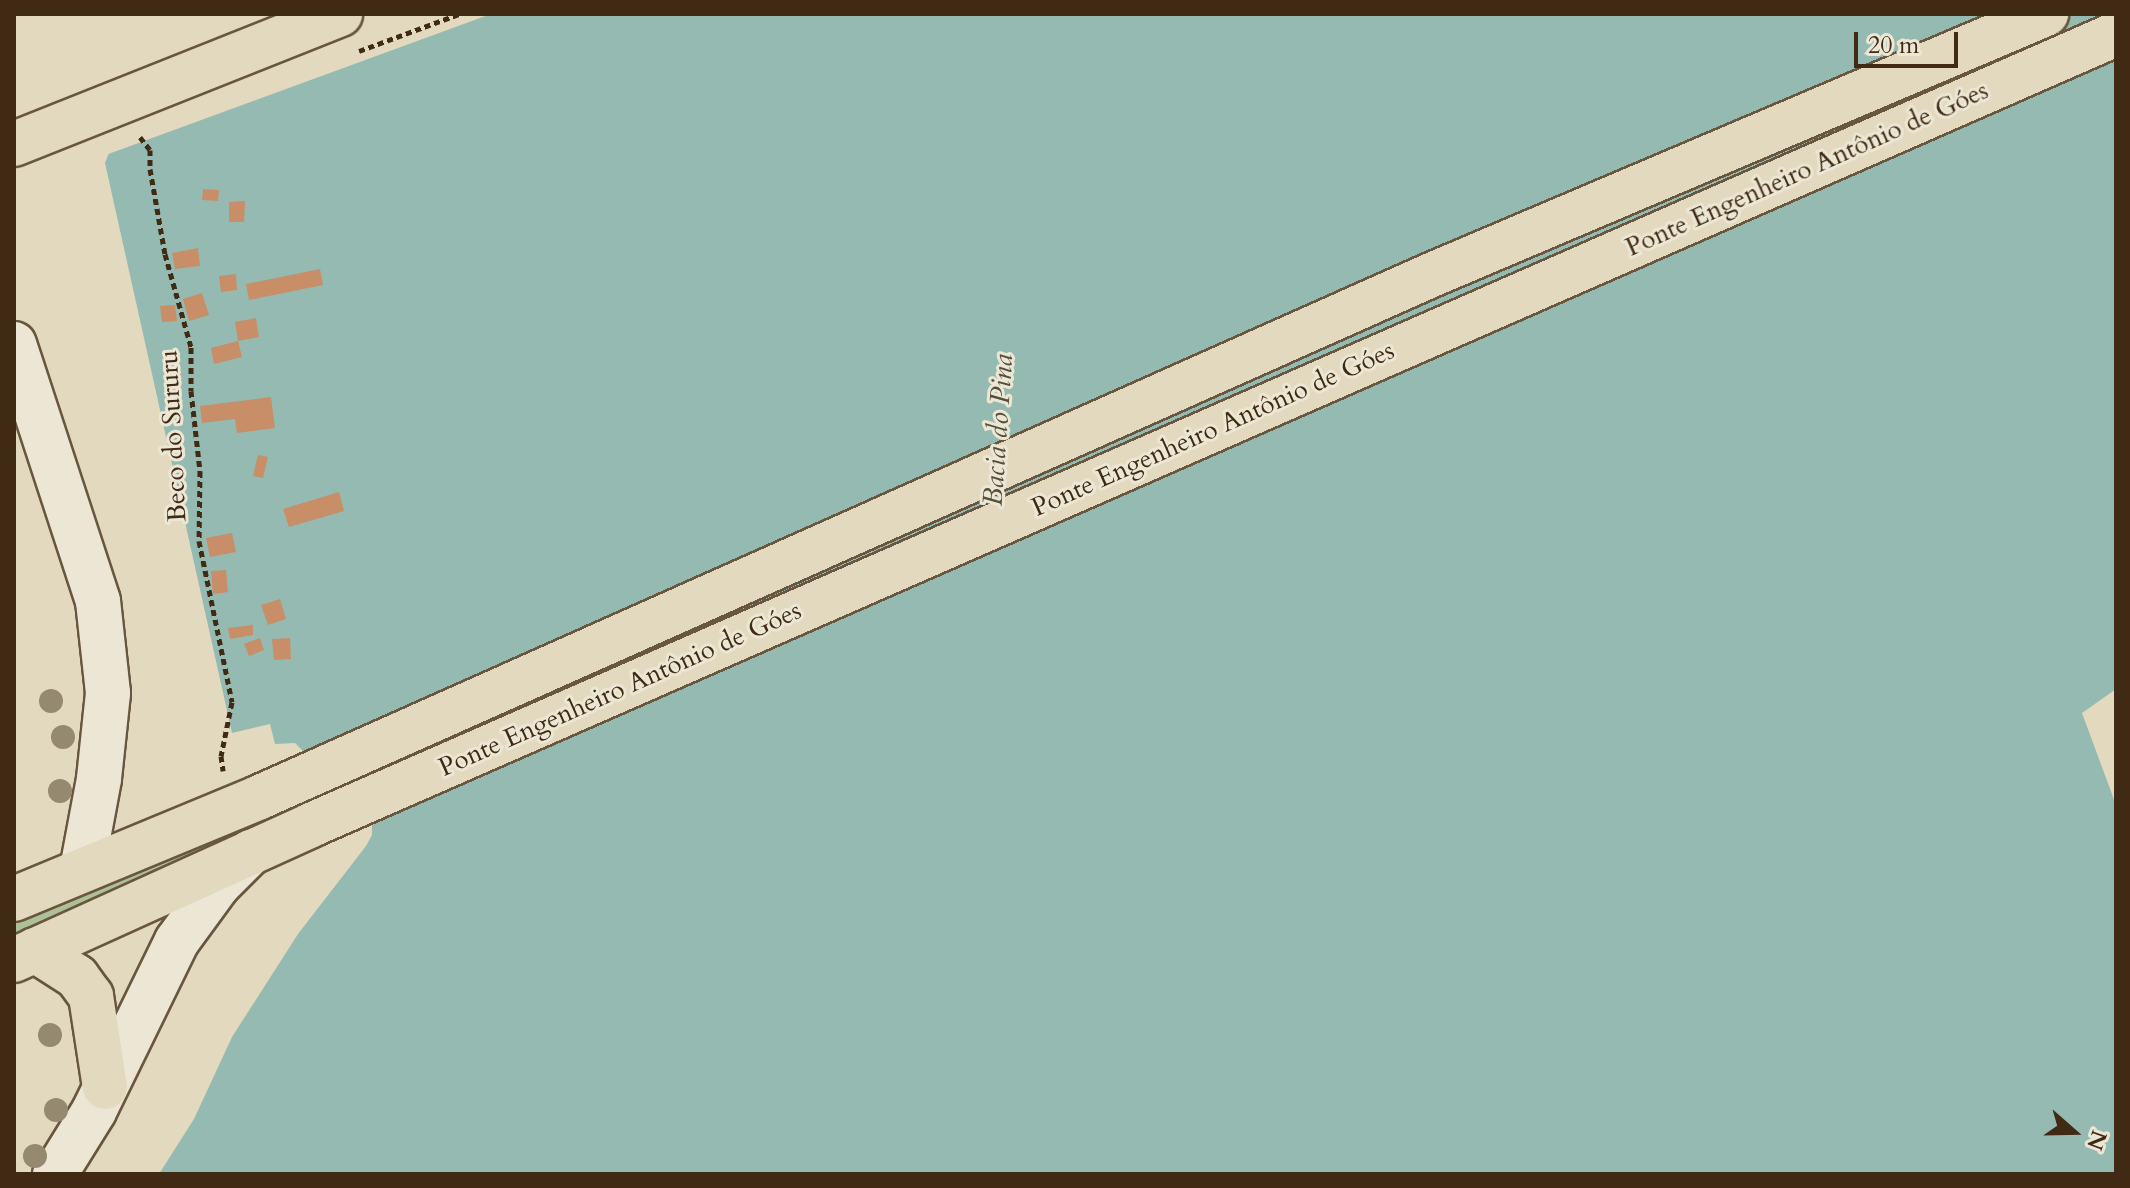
<!DOCTYPE html>
<meta charset="utf-8">
<style>
body{margin:0}
#map{position:relative;width:2130px;height:1188px;overflow:hidden;background:#e2d9bf;font-family:Cardo,serif}
div>[style]{position:absolute}
[style*='--x']{left:calc(var(--x)*1px);top:calc(var(--y)*1px);width:calc(var(--w)*1px);rotate:calc(var(--a)*1deg)}
.green>*{inset:0;background:#adc096}
.water>*{inset:0;background:#95bab1}
.pier>*{inset:0;background:#e2d9bf}
.building>*{inset:0;background:#c78e68}
.path>*{height:5px;margin-top:-2.5px;transform-origin:0;background:repeating-linear-gradient(90deg,#402a14 0 6px,transparent 0 10px)}
.roads{filter:drop-shadow(2px 0 #68563f) drop-shadow(-2px 0 #68563f) drop-shadow(0 2px #68563f) drop-shadow(0 -2px #68563f)}
.minor>*{height:44px;margin:-22px;padding:0 22px;transform-origin:22px;border-radius:22px;background:#ece6d5}
.major>*{height:44px;margin:-22px;padding:0 22px;transform-origin:22px;border-radius:22px;background:#e2d9bf}
.trees>*{width:24px;height:24px;margin:-12px;border-radius:50%;background:#95896f}
span{translate:-50% -50%;white-space:nowrap;text-align:center;line-height:1.15;-webkit-text-stroke:6px #ece6d5;paint-order:stroke}
.street-label{font-size:26px;color:#402a14}
.water-label{font-size:28px;color:#554e3b;font-style:italic}
.frame{position:absolute;inset:0;border:16px solid #402a14;pointer-events:none}
.north{position:absolute;left:2034px;top:1092px;width:80px;height:80px;-webkit-text-stroke:6px #ece6d5;paint-order:stroke;rotate:110deg;font-size:22px;font-weight:700;line-height:32px;text-align:center;color:#402a14}
.north::after{content:'';display:block;margin:auto;width:28px;height:36px;background:#402a14;clip-path:polygon(50% 0,100% 100%,50% 72%,0 100%)}
.scale{position:absolute;left:1854px;top:32px;width:104px;height:36px;box-sizing:border-box;border:4px solid #402a14;border-top:0;padding-left:10px;font-size:24px;line-height:28px;white-space:nowrap;color:#402a14;-webkit-text-stroke:6px #ece6d5;paint-order:stroke}
</style>
<div id="map">
<div class="green">
<div style="clip-path:polygon(296px 801px,301px 808px,14px 941px,14px 920px)"></div>
</div>
<div class="water">
<div style="clip-path:polygon(158px 14px,2116px 14px,2116px 689px,2082px 713px,2116px 805px,2116px 1174px,159px 1174px,194px 1119px,232px 1037px,298px 934px,366px 846px,372px 835px,372px 825px,367px 815px,295px 743px,275px 744px,270px 724px,232px 733px,105px 163px,159px 24px)"></div>
</div>
<div class="pier">
<div style="clip-path:polygon(154px 14px,491px 14px,103px 156px,155px 23px)"></div>
</div>
<div class="building">
<div style="clip-path:polygon(203px 189px,219px 190px,218px 201px,202px 200px)"></div>
<div style="clip-path:polygon(245px 201px,244px 222px,229px 222px,229px 202px)"></div>
<div style="clip-path:polygon(198px 248px,200px 266px,175px 269px,172px 253px)"></div>
<div style="clip-path:polygon(320px 269px,323px 285px,249px 300px,246px 284px)"></div>
<div style="clip-path:polygon(236px 274px,237px 290px,221px 292px,219px 276px)"></div>
<div style="clip-path:polygon(202px 293px,209px 315px,189px 321px,183px 299px)"></div>
<div style="clip-path:polygon(175px 305px,177px 321px,162px 322px,160px 306px)"></div>
<div style="clip-path:polygon(256px 318px,259px 337px,238px 341px,235px 322px)"></div>
<div style="clip-path:polygon(238px 341px,242px 357px,214px 364px,211px 348px)"></div>
<div style="clip-path:polygon(271px 397px,275px 428px,237px 433px,235px 419px,202px 423px,200px 406px)"></div>
<div style="clip-path:polygon(258px 455px,268px 457px,263px 478px,253px 476px)"></div>
<div style="clip-path:polygon(339px 492px,344px 511px,289px 527px,283px 509px)"></div>
<div style="clip-path:polygon(232px 533px,236px 552px,210px 557px,206px 538px)"></div>
<div style="clip-path:polygon(226px 570px,228px 592px,213px 594px,211px 571px)"></div>
<div style="clip-path:polygon(280px 599px,286px 619px,268px 625px,261px 605px)"></div>
<div style="clip-path:polygon(253px 625px,253px 635px,230px 639px,228px 628px)"></div>
<div style="clip-path:polygon(260px 638px,264px 650px,249px 656px,244px 644px)"></div>
<div style="clip-path:polygon(290px 638px,291px 659px,274px 660px,272px 639px)"></div>
</div>
<div class="path">
<div style="--x:359;--y:51;--w:107;--a:-20.3"></div>
<div style="--x:140;--y:137;--w:16;--a:52"></div>
<div style="--x:150;--y:150;--w:19;--a:90"></div>
<div style="--x:150;--y:169;--w:86;--a:80"></div>
<div style="--x:165;--y:254;--w:97;--a:74.4"></div>
<div style="--x:191;--y:347;--w:44;--a:90"></div>
<div style="--x:191;--y:391;--w:81;--a:83.6"></div>
<div style="--x:200;--y:471;--w:70;--a:90.8"></div>
<div style="--x:199;--y:541;--w:164;--a:78.4"></div>
<div style="--x:232;--y:702;--w:55;--a:101.5"></div>
<div style="--x:221;--y:756;--w:15;--a:82"></div>
</div>
<div class="roads">
<div class="minor">
<div style="--x:14;--y:344;--w:270;--a:71.9"></div>
<div style="--x:98;--y:601;--w:93;--a:83.8"></div>
<div style="--x:108;--y:693;--w:86;--a:96"></div>
<div style="--x:99;--y:779;--w:93;--a:100.6"></div>
<div style="--x:55;--y:1174;--w:74;--a:-58.2"></div>
<div style="--x:94;--y:1111;--w:189;--a:-64"></div>
<div style="--x:177;--y:941;--w:69;--a:-53.8"></div>
<div style="--x:218;--y:885;--w:47;--a:-45"></div>
</div>
<div class="major">
<div style="--x:14;--y:144;--w:351;--a:-21.7"></div>
<div style="--x:14;--y:899;--w:266;--a:-22.5"></div>
<div style="--x:260;--y:797;--w:1287;--a:-24.02"></div>
<div style="--x:1436;--y:273;--w:663;--a:-23.01"></div>
<div style="--x:35;--y:950;--w:50;--a:32.7"></div>
<div style="--x:77;--y:977;--w:24;--a:54"></div>
<div style="--x:91;--y:996;--w:92;--a:81.3"></div>
<div style="--x:14;--y:960;--w:326;--a:-24.4"></div>
<div style="--x:311;--y:825;--w:1971;--a:-23.66"></div>
</div>
</div>
<div class="trees">
<div style="left:51px;top:701px"></div>
<div style="left:63px;top:737px"></div>
<div style="left:60px;top:791px"></div>
<div style="left:50px;top:1035px"></div>
<div style="left:56px;top:1110px"></div>
<div style="left:35px;top:1156px"></div>
</div>
<div class="street-label">
<span style="left:1807px;top:169px;rotate:-24deg">Ponte Engenheiro Antônio de Góes</span>
<span style="left:1213px;top:429px;rotate:-24deg">Ponte Engenheiro Antônio de Góes</span>
<span style="left:173px;top:436px;rotate:-93deg">Beco do Sururu</span>
<span style="left:620px;top:689px;rotate:-24deg">Ponte Engenheiro Antônio de Góes</span>
</div>
<div class="water-label">
<span style="left:998px;top:430px;rotate:-86deg">Bacia do Pina</span>
</div>
<div class="frame"></div>
<div class="north">N</div>
<div class="scale">20 m</div>
</div>
